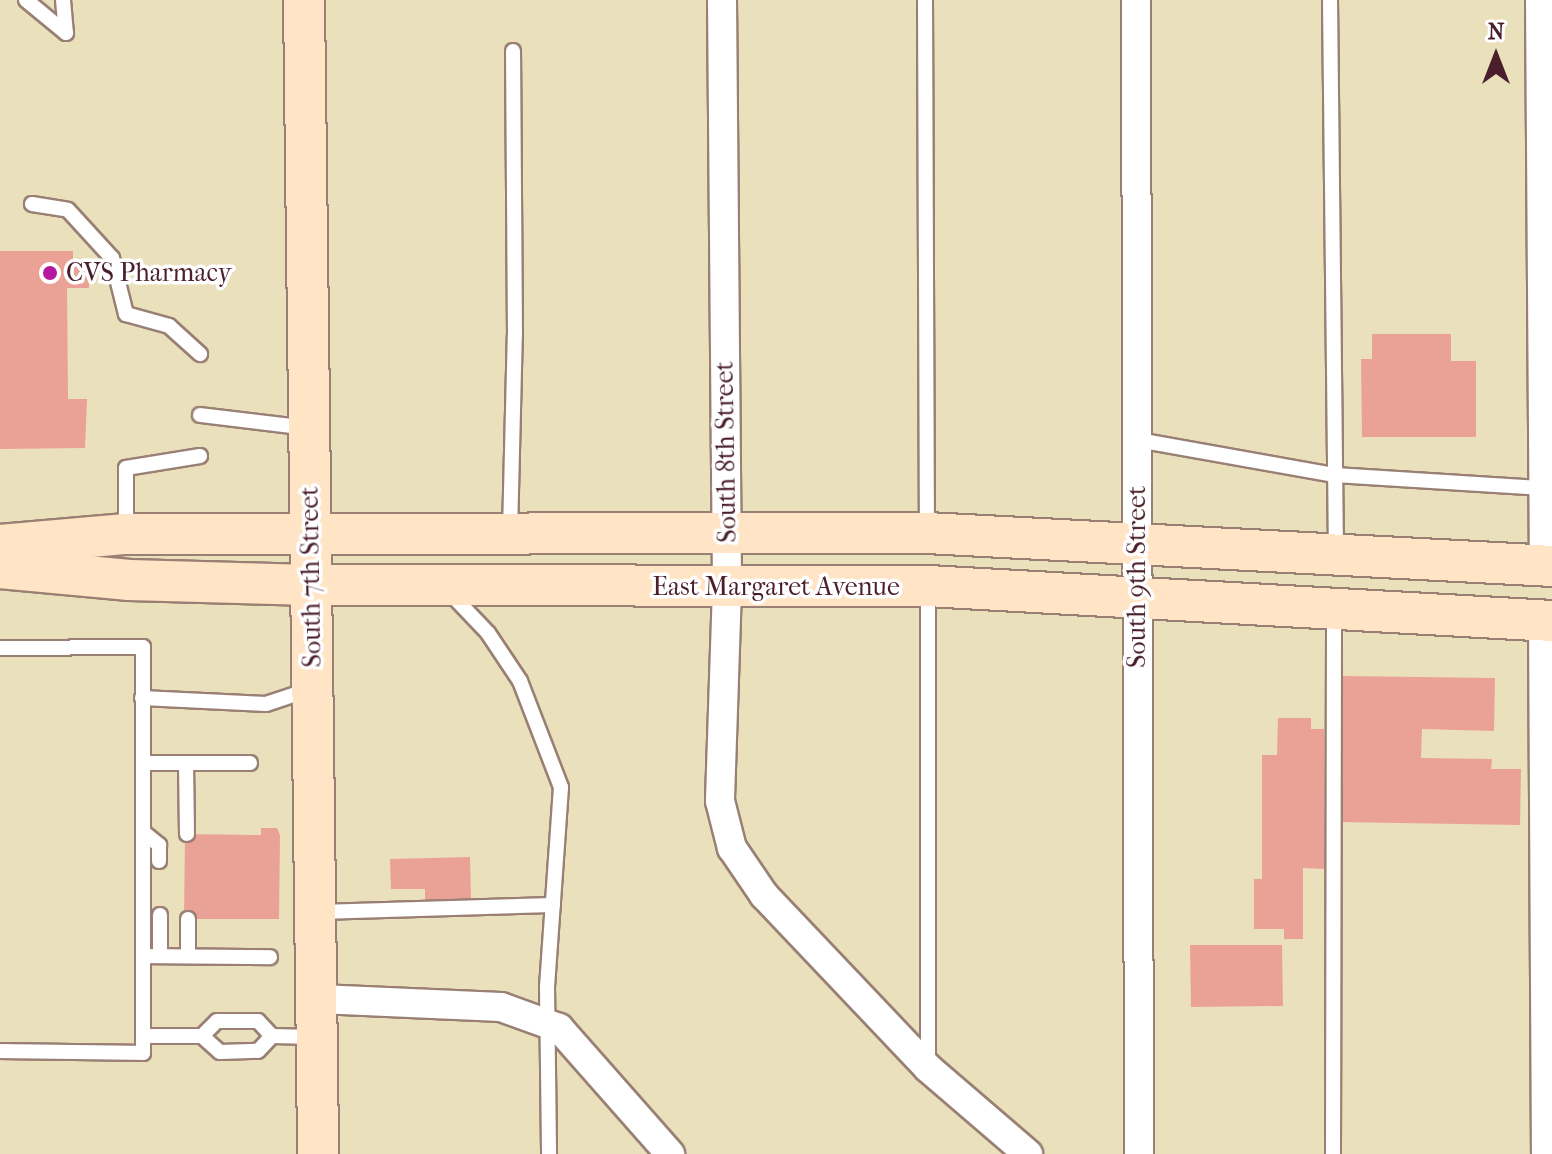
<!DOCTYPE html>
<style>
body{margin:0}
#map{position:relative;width:1552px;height:1154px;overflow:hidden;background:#eae0bc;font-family:"IM FELL French Canon",serif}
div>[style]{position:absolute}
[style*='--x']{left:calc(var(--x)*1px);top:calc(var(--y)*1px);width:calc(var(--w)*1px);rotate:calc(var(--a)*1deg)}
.building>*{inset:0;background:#eaa296}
.roads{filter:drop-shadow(2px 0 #9a8074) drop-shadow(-2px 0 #9a8074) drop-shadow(0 2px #9a8074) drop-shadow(0 -2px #9a8074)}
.lane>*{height:14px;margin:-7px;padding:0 7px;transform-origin:7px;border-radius:7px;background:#fff}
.street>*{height:28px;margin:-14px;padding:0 14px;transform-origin:14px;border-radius:14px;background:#fff}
.secondary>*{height:40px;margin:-20px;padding:0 20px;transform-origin:20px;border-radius:20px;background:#ffe4c6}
.dots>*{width:22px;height:22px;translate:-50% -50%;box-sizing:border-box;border:4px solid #fff;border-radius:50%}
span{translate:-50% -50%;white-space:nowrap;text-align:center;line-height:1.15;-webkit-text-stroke:7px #fff;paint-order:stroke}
.poi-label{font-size:26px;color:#4a1f2b}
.left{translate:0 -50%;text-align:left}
.street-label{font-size:26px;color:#4a1f2b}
.north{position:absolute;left:1456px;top:16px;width:80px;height:80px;-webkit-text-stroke:6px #fff;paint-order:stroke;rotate:0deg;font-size:22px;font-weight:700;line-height:32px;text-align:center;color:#4a1f2b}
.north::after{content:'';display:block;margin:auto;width:28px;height:36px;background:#4a1f2b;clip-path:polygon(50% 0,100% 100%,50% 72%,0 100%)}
</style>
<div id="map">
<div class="building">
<div style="clip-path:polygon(0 251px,73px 251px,73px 266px,89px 266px,89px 288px,67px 288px,68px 399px,87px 399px,85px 448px,0 449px)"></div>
<div style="clip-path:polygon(1372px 334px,1451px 334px,1451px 361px,1476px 361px,1476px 437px,1362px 437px,1361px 359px,1372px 359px)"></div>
<div style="clip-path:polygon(1341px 676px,1495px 678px,1494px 731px,1422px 729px,1421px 758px,1492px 759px,1491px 769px,1521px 769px,1520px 825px,1339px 822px)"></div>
<div style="clip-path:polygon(1278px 718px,1311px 718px,1311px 729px,1324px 729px,1324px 869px,1303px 868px,1303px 939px,1284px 939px,1284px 929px,1254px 929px,1254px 879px,1262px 879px,1262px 755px,1277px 755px)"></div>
<div style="clip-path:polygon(261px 828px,277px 828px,280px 835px,279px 919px,184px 919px,185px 834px,261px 835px)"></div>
<div style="clip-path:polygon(470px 857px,471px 899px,425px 900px,425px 889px,391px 889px,390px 859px)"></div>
<div style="clip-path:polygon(1190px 945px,1282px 945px,1283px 1006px,1191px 1007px)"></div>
</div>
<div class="roads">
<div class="lane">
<div style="--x:26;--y:0;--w:52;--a:39.5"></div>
<div style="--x:63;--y:0;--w:33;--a:85"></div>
<div style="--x:925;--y:0;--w:533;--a:89.79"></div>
<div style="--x:1330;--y:0;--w:552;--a:89.38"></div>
<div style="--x:32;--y:204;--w:36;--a:9"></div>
<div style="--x:68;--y:210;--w:65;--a:47.5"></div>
<div style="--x:112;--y:258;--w:58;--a:76"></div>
<div style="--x:126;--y:314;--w:45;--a:15.6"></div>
<div style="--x:169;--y:326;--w:42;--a:42.1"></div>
<div style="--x:200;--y:415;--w:108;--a:6.9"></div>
<div style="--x:1138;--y:440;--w:200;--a:10.1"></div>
<div style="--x:1335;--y:475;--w:209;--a:3.6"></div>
<div style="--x:126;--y:532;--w:64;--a:-90"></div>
<div style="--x:126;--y:468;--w:75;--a:-9.2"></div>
<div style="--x:510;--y:533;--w:198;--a:-88.6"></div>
<div style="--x:515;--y:335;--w:284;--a:-90.4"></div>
<div style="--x:928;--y:589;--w:475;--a:90"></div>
<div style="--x:449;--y:592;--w:57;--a:46.4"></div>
<div style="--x:488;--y:633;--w:58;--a:56.3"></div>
<div style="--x:520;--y:681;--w:114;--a:68.9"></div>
<div style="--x:561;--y:787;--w:199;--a:94"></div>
<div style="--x:547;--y:986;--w:168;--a:89.3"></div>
<div style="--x:0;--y:648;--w:143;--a:-0.4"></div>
<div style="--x:143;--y:647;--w:406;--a:90"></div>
<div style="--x:143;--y:1053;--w:143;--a:-179.2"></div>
<div style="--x:142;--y:698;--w:124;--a:2.8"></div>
<div style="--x:266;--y:704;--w:44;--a:-18.4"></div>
<div style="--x:143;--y:763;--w:107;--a:0"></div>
<div style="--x:186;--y:763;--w:71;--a:89.2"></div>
<div style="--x:143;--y:832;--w:21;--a:39"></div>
<div style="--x:159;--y:845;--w:16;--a:90"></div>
<div style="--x:318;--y:912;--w:235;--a:-1.7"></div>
<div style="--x:160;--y:915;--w:41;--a:90"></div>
<div style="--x:188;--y:919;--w:37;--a:90"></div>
<div style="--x:143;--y:956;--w:127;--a:0.5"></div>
<div style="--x:143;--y:1036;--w:59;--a:0"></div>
<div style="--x:202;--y:1036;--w:24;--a:42"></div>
<div style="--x:220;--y:1052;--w:38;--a:-2"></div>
<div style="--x:258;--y:1051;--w:21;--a:-47"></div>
<div style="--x:202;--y:1036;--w:21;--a:-45"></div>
<div style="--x:217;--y:1021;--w:41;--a:0"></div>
<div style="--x:258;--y:1021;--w:21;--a:47"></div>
<div style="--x:272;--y:1036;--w:41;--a:1.4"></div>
<div style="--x:1333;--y:1154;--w:544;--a:-89.89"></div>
</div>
<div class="street">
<div style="--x:722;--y:0;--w:588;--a:89.51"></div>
<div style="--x:727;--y:588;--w:213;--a:91.9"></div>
<div style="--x:720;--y:801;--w:49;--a:75.7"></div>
<div style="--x:732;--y:848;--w:57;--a:55.8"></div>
<div style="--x:764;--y:895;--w:238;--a:46.5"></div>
<div style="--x:928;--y:1068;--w:132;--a:40.7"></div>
<div style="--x:1136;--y:0;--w:1154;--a:89.85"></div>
<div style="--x:1540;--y:0;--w:566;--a:89.6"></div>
<div style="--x:1543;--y:621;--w:533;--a:89.68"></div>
<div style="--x:319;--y:999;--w:182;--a:2.5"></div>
<div style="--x:501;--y:1007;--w:62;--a:19.9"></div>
<div style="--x:559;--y:1028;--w:168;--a:48.6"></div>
</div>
<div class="secondary">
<div style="--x:304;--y:0;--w:1154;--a:89.3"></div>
<div style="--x:0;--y:545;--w:127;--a:-5"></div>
<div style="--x:127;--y:534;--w:800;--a:-0.07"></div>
<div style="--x:927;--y:533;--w:626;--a:3.02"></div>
<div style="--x:0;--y:568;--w:130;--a:5.3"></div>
<div style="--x:129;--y:580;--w:182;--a:1.6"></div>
<div style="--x:311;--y:585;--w:617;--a:0.09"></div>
<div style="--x:928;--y:586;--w:625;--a:3.21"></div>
</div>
</div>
<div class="dots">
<div style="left:50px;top:273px;background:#b5179e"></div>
</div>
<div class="poi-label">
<span class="left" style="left:66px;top:273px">CVS Pharmacy</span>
</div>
<div class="street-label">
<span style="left:726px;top:452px;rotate:-91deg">South 8th Street</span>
<span style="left:311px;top:577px;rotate:-91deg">South 7th Street</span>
<span style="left:1137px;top:577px;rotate:-90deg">South 9th Street</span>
<span style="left:776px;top:587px">East Margaret Avenue</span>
</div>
<div class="north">N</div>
</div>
